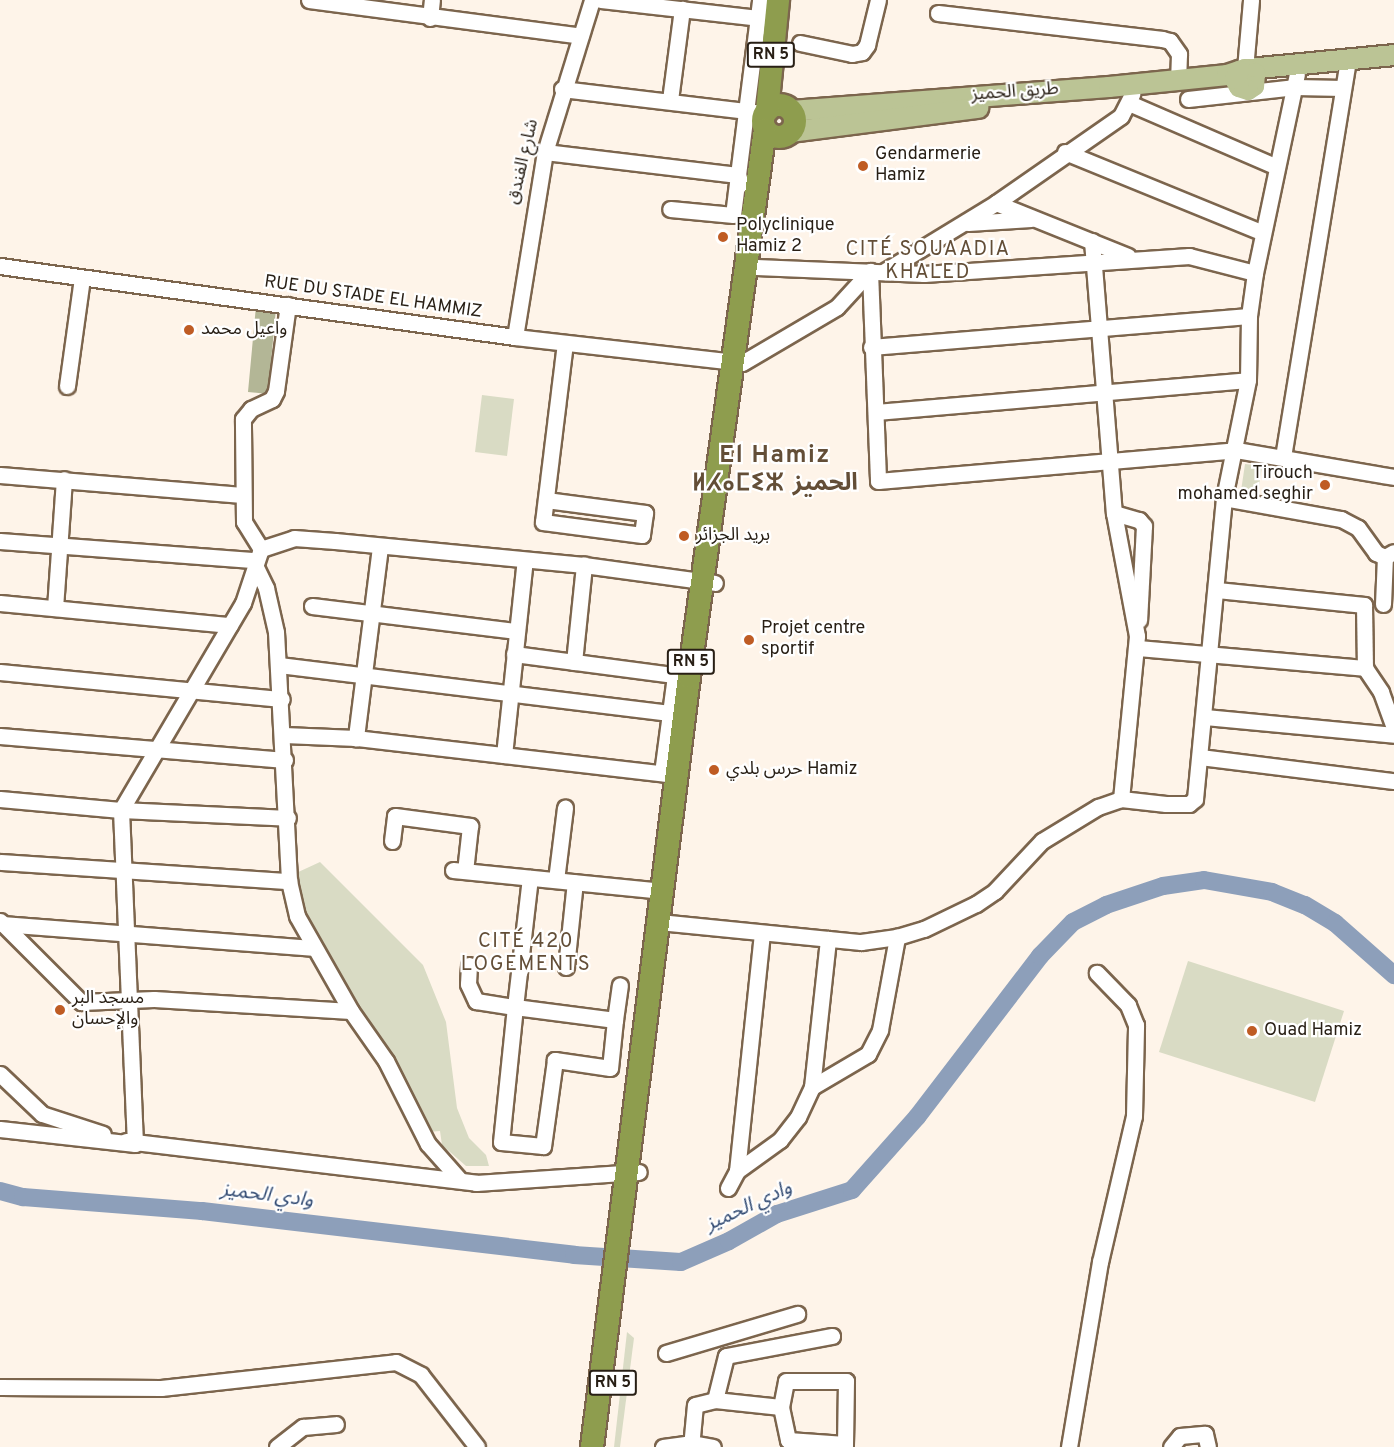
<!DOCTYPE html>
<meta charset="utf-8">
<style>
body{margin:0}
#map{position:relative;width:1394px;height:1447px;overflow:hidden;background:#fef4e9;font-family:Overpass,"Noto Sans Arabic","Noto Sans Tifinagh",sans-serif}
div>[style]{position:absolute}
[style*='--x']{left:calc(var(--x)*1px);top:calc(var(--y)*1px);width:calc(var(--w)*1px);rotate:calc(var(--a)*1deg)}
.green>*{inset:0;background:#d9dbc4}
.forest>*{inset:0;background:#b3b696}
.river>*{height:18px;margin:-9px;padding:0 9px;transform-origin:9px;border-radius:9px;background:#8d9fba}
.roads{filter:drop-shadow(2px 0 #7c654d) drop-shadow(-2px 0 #7c654d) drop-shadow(0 2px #7c654d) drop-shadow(0 -2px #7c654d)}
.minor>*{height:15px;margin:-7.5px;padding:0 7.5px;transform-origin:7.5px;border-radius:7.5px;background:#fff}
.major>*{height:20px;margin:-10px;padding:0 10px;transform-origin:10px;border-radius:10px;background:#bbc495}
.highway>*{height:22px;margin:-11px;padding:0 11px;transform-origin:11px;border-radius:11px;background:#8e9d4e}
.highway>.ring{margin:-11px;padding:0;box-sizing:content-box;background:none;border:22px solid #8e9d4e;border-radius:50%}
.dots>*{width:16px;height:16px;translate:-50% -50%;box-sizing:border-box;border:3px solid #fff;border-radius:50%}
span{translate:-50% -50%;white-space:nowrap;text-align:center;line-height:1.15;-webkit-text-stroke:4.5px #fff;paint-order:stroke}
.shield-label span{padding:2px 4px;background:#fff;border:2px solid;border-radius:4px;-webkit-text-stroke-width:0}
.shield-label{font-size:16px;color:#281f15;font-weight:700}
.street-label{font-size:18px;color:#281f15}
.poi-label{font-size:18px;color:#281f15}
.left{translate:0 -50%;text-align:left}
.right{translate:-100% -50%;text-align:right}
.neighbourhood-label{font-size:20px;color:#634e37;letter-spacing:1.5px}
.water-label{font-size:20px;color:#304971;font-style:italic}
.district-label{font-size:24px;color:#634e37;font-weight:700;letter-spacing:1.5px}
</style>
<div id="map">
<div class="green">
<div style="clip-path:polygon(482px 395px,514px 399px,507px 456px,475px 452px)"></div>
<div style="clip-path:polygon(1245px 464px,1262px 466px,1258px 494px,1241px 491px)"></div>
<div style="clip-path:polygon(320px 862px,423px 965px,446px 1022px,457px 1108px,469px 1138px,486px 1155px,489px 1166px,466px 1166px,442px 1145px,440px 1131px,428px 1132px,303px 919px,294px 874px)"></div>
<div style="clip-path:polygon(1188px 961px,1344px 1011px,1315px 1102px,1159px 1052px)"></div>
<div style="clip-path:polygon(627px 1332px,634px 1338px,620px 1447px,614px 1447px)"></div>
</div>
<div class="forest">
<div style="clip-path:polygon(256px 306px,276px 308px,268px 394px,248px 392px)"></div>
</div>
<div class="river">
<div style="--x:0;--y:1191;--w:24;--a:15"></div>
<div style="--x:23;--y:1197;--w:180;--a:4.5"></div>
<div style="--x:202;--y:1211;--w:375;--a:6.7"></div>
<div style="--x:574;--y:1255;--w:107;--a:3.7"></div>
<div style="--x:681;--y:1262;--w:52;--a:-23.6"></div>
<div style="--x:729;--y:1241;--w:55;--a:-29.4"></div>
<div style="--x:777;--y:1214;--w:79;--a:-17.7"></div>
<div style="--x:852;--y:1190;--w:98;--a:-48.3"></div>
<div style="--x:917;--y:1117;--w:203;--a:-52.6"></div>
<div style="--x:1040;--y:956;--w:47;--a:-45.9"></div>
<div style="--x:1073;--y:922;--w:37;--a:-27"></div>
<div style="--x:1106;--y:905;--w:60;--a:-18.4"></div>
<div style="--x:1163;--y:886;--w:41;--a:-8.3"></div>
<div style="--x:1204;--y:880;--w:69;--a:10"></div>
<div style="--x:1272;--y:892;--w:35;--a:22"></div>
<div style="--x:1305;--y:905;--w:35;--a:31"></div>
<div style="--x:1335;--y:923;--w:79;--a:41.4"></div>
</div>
<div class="roads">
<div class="minor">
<div style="--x:309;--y:0;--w:274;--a:7.5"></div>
<div style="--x:601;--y:0;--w:158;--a:6.5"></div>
<div style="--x:938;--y:13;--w:226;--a:6.6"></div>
<div style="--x:1162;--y:39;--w:8;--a:14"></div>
<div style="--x:1170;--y:41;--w:16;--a:55"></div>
<div style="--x:1179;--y:54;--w:27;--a:92"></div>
<div style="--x:430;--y:18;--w:18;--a:-84"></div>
<div style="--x:800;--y:43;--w:53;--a:11.9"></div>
<div style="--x:852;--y:54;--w:10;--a:-11"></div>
<div style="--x:862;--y:52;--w:9;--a:-54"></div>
<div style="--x:867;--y:45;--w:46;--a:-76.3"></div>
<div style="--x:1245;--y:69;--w:69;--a:-85"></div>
<div style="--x:562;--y:89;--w:195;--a:6.8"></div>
<div style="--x:1188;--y:99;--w:108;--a:-6.4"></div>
<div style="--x:1295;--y:87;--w:48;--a:1.2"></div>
<div style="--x:670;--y:100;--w:92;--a:-82.5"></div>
<div style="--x:1129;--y:103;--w:161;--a:23.4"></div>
<div style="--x:545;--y:152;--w:194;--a:6.8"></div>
<div style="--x:738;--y:175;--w:40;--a:97.1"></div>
<div style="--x:733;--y:215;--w:63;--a:-174.6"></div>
<div style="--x:1065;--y:152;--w:214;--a:22.2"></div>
<div style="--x:741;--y:184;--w:9;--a:-108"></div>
<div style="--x:738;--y:175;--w:176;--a:-82.8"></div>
<div style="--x:996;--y:203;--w:142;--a:21.9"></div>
<div style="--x:968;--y:223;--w:63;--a:-3.6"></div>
<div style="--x:1092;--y:241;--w:273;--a:85.4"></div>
<div style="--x:1114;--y:513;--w:125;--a:79.4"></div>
<div style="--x:1137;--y:636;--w:164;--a:95.6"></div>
<div style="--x:0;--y:266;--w:520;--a:7.85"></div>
<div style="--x:515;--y:337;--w:228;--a:6.5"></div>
<div style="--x:742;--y:363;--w:110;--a:-30.5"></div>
<div style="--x:837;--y:307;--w:49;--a:-47.5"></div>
<div style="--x:756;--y:267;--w:168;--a:2.4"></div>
<div style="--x:924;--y:274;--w:266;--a:-3.9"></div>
<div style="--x:1189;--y:256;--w:68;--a:14.4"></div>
<div style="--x:870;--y:271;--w:210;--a:87.8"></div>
<div style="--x:878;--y:481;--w:359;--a:-4.9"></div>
<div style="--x:1236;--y:450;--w:160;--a:9.7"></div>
<div style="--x:883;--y:272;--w:132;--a:-31.4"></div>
<div style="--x:996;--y:203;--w:152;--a:-34.8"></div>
<div style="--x:1121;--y:116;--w:25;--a:-63"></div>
<div style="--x:515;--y:337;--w:187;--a:-80.8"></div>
<div style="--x:545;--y:152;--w:159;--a:-72.8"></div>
<div style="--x:871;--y:347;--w:379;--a:-4.7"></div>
<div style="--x:67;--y:386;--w:109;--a:-82.1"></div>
<div style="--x:876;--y:412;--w:373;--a:-4.9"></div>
<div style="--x:1283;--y:457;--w:394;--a:-80.7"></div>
<div style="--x:0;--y:475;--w:243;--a:4.7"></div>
<div style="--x:1224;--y:498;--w:119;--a:10.2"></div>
<div style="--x:1341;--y:519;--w:19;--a:28"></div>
<div style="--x:1358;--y:528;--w:31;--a:54"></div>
<div style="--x:1376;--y:553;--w:10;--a:24"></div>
<div style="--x:1385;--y:557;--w:10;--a:-29"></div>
<div style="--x:546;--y:500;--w:100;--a:7.5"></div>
<div style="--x:645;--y:513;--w:22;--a:98"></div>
<div style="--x:642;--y:535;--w:100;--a:-172.5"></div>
<div style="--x:543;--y:522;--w:180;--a:-83"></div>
<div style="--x:1114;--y:513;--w:26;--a:16"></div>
<div style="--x:1139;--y:520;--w:8;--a:50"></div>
<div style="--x:1144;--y:526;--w:94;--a:93"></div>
<div style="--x:0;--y:541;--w:256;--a:4.3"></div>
<div style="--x:380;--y:547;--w:193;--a:97.2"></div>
<div style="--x:356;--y:738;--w:323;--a:6.6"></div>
<div style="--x:261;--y:549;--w:32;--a:-122"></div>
<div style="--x:244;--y:522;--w:103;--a:-90.6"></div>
<div style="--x:243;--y:419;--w:13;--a:-51"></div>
<div style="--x:251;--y:409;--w:23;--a:-25"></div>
<div style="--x:272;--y:399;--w:9;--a:-63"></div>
<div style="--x:276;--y:391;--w:87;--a:-82.1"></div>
<div style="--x:254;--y:563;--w:28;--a:64"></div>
<div style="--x:266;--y:588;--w:45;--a:77.2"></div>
<div style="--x:276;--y:632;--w:249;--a:87"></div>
<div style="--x:289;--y:881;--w:36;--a:77"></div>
<div style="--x:297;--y:916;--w:109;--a:60.4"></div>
<div style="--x:351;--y:1011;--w:61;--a:55"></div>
<div style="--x:386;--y:1061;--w:93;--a:63.2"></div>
<div style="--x:428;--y:1144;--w:48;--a:48.4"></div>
<div style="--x:1217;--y:590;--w:148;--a:5.8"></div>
<div style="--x:1364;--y:605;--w:63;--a:89.1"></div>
<div style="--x:1365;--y:668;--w:29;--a:56"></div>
<div style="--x:1381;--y:692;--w:38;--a:70"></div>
<div style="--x:0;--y:603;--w:231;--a:5.5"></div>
<div style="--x:1383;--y:604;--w:47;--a:-87.6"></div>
<div style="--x:312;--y:606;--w:206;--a:7"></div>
<div style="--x:55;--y:608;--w:129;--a:-86"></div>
<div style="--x:1137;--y:648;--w:229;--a:5"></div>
<div style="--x:514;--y:654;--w:177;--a:7.5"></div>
<div style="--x:574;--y:662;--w:98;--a:-84.1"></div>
<div style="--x:279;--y:665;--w:408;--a:7"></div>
<div style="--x:0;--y:672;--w:283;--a:5.5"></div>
<div style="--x:1205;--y:717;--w:190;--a:5.4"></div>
<div style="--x:284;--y:735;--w:72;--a:2.4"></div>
<div style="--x:0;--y:736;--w:286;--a:4.8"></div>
<div style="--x:504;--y:755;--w:196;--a:-83.9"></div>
<div style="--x:1200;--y:757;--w:195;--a:7.1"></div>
<div style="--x:662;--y:773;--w:99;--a:-82.4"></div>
<div style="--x:0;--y:799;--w:121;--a:5.2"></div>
<div style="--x:121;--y:810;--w:167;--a:2.7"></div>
<div style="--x:392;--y:841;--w:25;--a:-83"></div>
<div style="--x:395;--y:816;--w:76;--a:7.6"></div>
<div style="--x:470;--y:826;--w:45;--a:96.3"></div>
<div style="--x:0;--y:862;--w:290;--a:3.8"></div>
<div style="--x:453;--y:870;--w:211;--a:5.7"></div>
<div style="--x:556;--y:880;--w:73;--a:-82.9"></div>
<div style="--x:0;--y:921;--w:115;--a:45"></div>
<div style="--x:81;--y:1002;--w:73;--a:-2.4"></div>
<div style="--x:154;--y:999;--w:197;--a:3.5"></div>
<div style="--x:659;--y:922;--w:203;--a:5.7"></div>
<div style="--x:861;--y:942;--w:36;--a:-8"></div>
<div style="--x:897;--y:937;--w:28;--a:-17"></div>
<div style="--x:924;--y:929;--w:58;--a:-25.7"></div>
<div style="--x:976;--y:904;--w:23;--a:-34"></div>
<div style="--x:995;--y:891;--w:69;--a:-46.8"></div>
<div style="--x:1042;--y:841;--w:66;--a:-31.3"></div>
<div style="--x:1098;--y:807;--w:24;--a:-19"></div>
<div style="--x:1121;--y:799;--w:45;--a:6.3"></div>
<div style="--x:1166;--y:804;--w:23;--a:0"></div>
<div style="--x:1189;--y:804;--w:8;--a:-40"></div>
<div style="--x:1195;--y:799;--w:302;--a:-84.5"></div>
<div style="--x:1224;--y:498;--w:120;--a:-78.5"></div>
<div style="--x:1248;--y:380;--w:64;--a:-89.1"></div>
<div style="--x:1249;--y:316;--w:43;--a:-82.1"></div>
<div style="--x:1255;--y:273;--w:203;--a:-78.1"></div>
<div style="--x:2;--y:924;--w:311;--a:4.4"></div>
<div style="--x:469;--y:965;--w:19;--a:93"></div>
<div style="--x:468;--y:984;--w:19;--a:65"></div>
<div style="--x:476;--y:1001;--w:39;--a:9"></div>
<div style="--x:515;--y:1007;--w:101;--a:7.4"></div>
<div style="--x:615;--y:1020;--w:48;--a:95.9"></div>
<div style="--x:610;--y:1068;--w:56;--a:-171.7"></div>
<div style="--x:555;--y:1060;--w:87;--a:97.9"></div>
<div style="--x:543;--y:1146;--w:42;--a:-174.6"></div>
<div style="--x:501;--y:1142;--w:136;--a:-84.1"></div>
<div style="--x:515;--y:1007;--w:130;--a:-83.4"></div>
<div style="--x:566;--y:967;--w:85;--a:-84"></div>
<div style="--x:615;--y:1020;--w:35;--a:-82"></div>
<div style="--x:0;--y:1074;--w:58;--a:43.6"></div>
<div style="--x:42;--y:1114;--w:64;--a:18.2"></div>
<div style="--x:812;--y:1087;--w:65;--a:-30.5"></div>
<div style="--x:868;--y:1054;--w:27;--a:-63"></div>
<div style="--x:880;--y:1030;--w:95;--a:-79.6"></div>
<div style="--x:0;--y:1129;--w:136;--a:6.3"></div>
<div style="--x:135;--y:1144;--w:334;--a:-92.4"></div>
<div style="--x:121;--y:810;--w:240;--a:-59.5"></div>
<div style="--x:243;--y:603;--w:57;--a:-71.6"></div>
<div style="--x:261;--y:549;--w:35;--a:-18"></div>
<div style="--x:294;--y:538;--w:41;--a:4.2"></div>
<div style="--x:335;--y:541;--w:250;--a:5.5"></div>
<div style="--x:584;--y:565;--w:132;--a:7.8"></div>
<div style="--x:126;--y:1141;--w:353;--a:6.8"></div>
<div style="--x:476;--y:1183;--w:163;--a:-3.9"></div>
<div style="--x:737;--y:1171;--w:53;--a:-35.8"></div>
<div style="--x:780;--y:1140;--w:29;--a:-52"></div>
<div style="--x:798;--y:1117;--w:33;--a:-65"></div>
<div style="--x:812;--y:1087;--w:149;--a:-83.8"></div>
<div style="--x:728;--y:1188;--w:19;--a:-62"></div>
<div style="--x:737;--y:1171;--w:239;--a:-84"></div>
<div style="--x:666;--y:1353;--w:137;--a:-16.6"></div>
<div style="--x:0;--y:1387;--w:161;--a:0.4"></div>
<div style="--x:161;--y:1388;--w:236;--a:-6.3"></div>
<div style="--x:396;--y:1362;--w:28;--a:27"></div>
<div style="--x:421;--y:1375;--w:91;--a:52.1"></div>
<div style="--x:715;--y:1400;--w:66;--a:6.1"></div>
<div style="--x:781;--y:1407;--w:26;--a:-79"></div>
<div style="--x:786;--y:1381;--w:60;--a:0"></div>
<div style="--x:846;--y:1381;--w:66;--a:90.9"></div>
<div style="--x:781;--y:1407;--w:34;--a:78"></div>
<div style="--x:788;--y:1440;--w:57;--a:4"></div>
<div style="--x:277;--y:1447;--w:33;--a:-38"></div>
<div style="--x:303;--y:1427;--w:33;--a:-5"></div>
<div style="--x:663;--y:1447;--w:28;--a:-8"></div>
<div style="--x:691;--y:1443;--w:22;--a:10"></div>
<div style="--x:691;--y:1447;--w:42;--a:-84.6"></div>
<div style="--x:695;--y:1405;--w:21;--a:-14"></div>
<div style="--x:715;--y:1400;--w:45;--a:-76"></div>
<div style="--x:726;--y:1356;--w:108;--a:-10.7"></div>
<div style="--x:1069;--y:1447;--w:188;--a:-80.5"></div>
<div style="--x:1100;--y:1262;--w:150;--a:-76.9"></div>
<div style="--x:1134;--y:1116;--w:91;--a:-88.7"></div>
<div style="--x:1136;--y:1025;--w:22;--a:-112"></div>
<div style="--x:1128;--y:1005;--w:45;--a:-134.1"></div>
<div style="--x:1171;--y:1447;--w:14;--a:-51"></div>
<div style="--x:1180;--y:1436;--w:25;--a:-5"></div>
<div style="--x:1205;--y:1434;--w:13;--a:77"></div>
</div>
<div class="major">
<div style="--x:1249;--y:69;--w:146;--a:-5.5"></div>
<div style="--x:791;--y:111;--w:319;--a:-4.3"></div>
<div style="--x:1109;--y:87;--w:119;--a:-5.8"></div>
<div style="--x:1227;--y:75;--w:19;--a:-18"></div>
<div style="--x:1245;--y:69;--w:11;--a:22"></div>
<div style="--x:1255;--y:73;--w:13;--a:94"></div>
<div style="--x:1254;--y:86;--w:7;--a:146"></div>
<div style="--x:1248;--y:90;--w:9;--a:-162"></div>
<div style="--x:1239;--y:87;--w:9;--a:-117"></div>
<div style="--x:1235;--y:79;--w:9;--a:-63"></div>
<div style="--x:790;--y:132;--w:190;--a:-7.3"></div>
</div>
<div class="highway">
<div class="ring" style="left:763px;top:105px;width:10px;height:10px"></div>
<div style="--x:767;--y:111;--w:112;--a:-84.3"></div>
<div style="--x:592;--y:1447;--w:776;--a:-82.82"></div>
<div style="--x:689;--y:677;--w:553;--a:-82.1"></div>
</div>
</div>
<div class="dots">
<div style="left:863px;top:166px;background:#bf5c24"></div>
<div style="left:723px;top:237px;background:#bf5c24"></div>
<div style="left:189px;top:330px;background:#bf5c24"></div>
<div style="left:1325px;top:485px;background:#bf5c24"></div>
<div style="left:684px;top:536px;background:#bf5c24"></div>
<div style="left:749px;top:640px;background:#bf5c24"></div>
<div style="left:714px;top:770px;background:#bf5c24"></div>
<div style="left:60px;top:1010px;background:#bf5c24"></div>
<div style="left:1252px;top:1031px;background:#bf5c24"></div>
</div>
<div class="shield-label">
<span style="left:771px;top:55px">RN 5</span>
<span style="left:691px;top:662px">RN 5</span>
<span style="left:613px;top:1383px">RN 5</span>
</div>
<div class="street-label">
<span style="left:1015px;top:93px;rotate:-4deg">طريق الحميز</span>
<span style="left:524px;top:162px;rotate:-77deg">شارع الفندق</span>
<span style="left:373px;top:298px;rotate:8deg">RUE DU STADE EL HAMMIZ</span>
</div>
<div class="poi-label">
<span class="left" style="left:875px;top:166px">Gendarmerie<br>Hamiz</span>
<span class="left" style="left:736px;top:237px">Polyclinique<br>Hamiz 2</span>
<span class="left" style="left:201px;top:330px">واعيل محمد</span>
<span class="right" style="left:1313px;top:485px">Tirouch<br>mohamed seghir</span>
<span class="left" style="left:696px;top:536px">بريد الجزائر</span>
<span class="left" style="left:761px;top:640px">Projet centre<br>sportif</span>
<span class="left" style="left:726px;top:770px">حرس بلدي Hamiz</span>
<span class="left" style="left:72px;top:1010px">مسجد البر<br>والإحسان</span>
<span class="left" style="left:1264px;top:1031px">Ouad Hamiz</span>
</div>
<div class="neighbourhood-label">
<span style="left:928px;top:262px">CITÉ SOUAADIA<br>KHALED</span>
<span style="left:526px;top:954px">CITÉ 420<br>LOGEMENTS</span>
</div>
<div class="water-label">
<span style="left:267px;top:1196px;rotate:7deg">وادي الحميز</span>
<span style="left:749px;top:1207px;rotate:-25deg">وادي الحميز</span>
</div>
<div class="district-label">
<span style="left:775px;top:471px">El Hamiz<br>ⵍⵃⴰⵎⵉⵣ الحميز</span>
</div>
</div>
